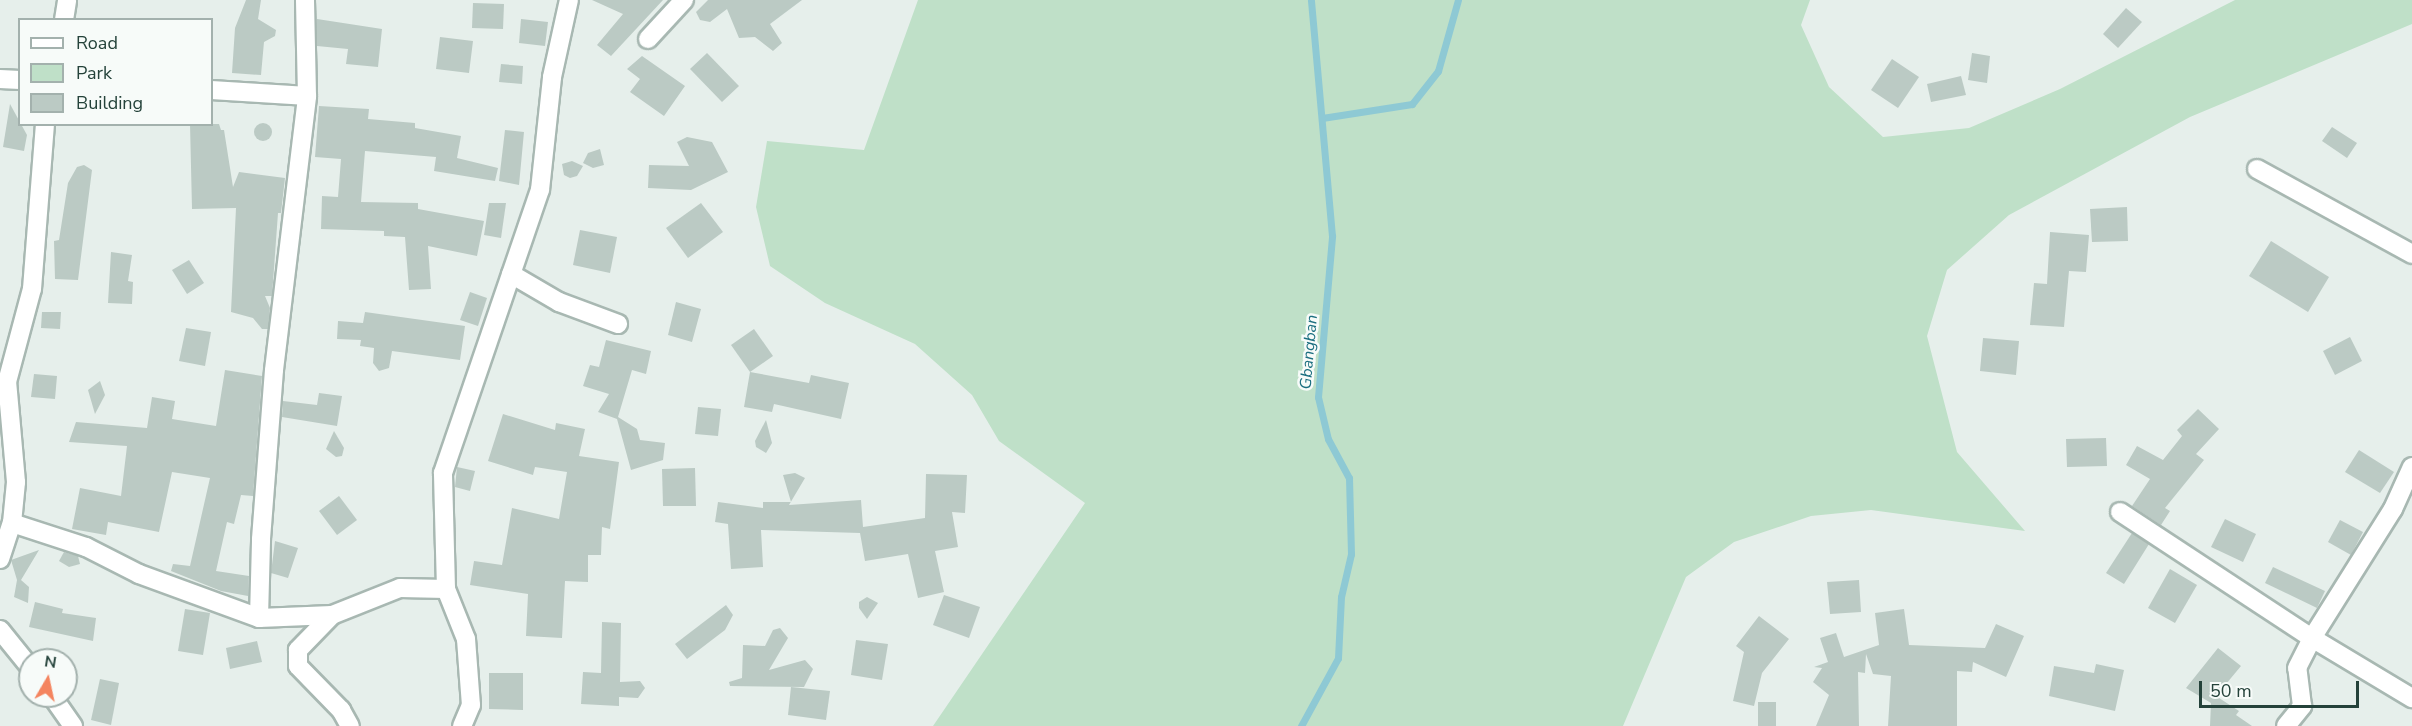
<!DOCTYPE html>
<style>
body{margin:0}
#map{position:relative;width:2412px;height:726px;overflow:hidden;background:#e6efeb;font-family:"Nunito Sans",sans-serif}
div>[style]{position:absolute}
[style*='--x']{left:calc(var(--x)*1px);top:calc(var(--y)*1px);width:calc(var(--w)*1px);rotate:calc(var(--a)*1deg)}
.green>*{inset:0;background:#bfe0c8}
.stream>*{height:7px;margin:-3.5px;padding:0 3.5px;transform-origin:3.5px;border-radius:3.5px;background:#8ec9d4}
.building>*{inset:0;background:#bbcac4}
.round{border-radius:50%}
.roads{filter:drop-shadow(2px 0 #a8b8b2) drop-shadow(-2px 0 #a8b8b2) drop-shadow(0 2px #a8b8b2) drop-shadow(0 -2px #a8b8b2)}
.minor>*{height:18px;margin:-9px;padding:0 9px;transform-origin:9px;border-radius:9px;background:#fff}
span{translate:-50% -50%;white-space:nowrap;text-align:center;line-height:1.15;-webkit-text-stroke:5px #f7fbf9;paint-order:stroke}
.water-label{font-size:16px;color:#1c6f80;font-style:italic}
.legend{position:absolute;left:18px;top:18px;width:195px;height:108px;box-sizing:border-box;background:#f7fbf9;border:2px solid #a3b1ad;margin:0;padding:8px 10px;list-style:none;font-size:18px;color:#24423a}
.legend li{display:flex;align-items:center;gap:12px;height:30px}
.legend b{width:30px;border:2px solid #a3b1ad}
.north{position:absolute;left:18px;top:648px;width:60px;height:60px;box-sizing:border-box;background:#f7fbf9;border:2px solid #a3b1ad;border-radius:50%;rotate:9deg;font-size:16px;font-weight:700;line-height:24px;text-align:center;color:#24423a}
.north::after{content:'';display:block;margin:auto;width:21px;height:27px;background:#f4845f;clip-path:polygon(50% 0,100% 100%,50% 72%,0 100%)}
.scale{position:absolute;left:2199px;top:681px;width:160px;height:27px;box-sizing:border-box;border:3px solid #24423a;border-top:0;padding-left:8px;font-size:18px;line-height:21px;white-space:nowrap;color:#24423a;-webkit-text-stroke:4px #f7fbf9;paint-order:stroke}
</style>
<div id="map">
<div class="green">
<div style="clip-path:polygon(918px 0,1810px 0,1801px 25px,1829px 87px,1883px 137px,1969px 128px,2060px 89px,2235px 0,2412px 0,2412px 24px,2190px 117px,2009px 215px,1947px 270px,1927px 336px,1957px 452px,2025px 531px,1871px 510px,1811px 516px,1734px 542px,1686px 577px,1623px 726px,933px 726px,1085px 503px,999px 441px,972px 395px,915px 344px,825px 303px,770px 266px,756px 207px,767px 141px,864px 150px)"></div>
</div>
<div class="stream">
<div style="--x:1322;--y:118;--w:91;--a:-8.8"></div>
<div style="--x:1412;--y:104;--w:42;--a:-51.8"></div>
<div style="--x:1438;--y:71;--w:74;--a:-74.3"></div>
<div style="--x:1301;--y:726;--w:77;--a:-61.4"></div>
<div style="--x:1338;--y:658;--w:61;--a:-87.2"></div>
<div style="--x:1341;--y:597;--w:44;--a:-76.9"></div>
<div style="--x:1351;--y:554;--w:76;--a:-91.5"></div>
<div style="--x:1349;--y:478;--w:44;--a:-118.3"></div>
<div style="--x:1328;--y:439;--w:43;--a:-103.4"></div>
<div style="--x:1318;--y:397;--w:162;--a:-85"></div>
<div style="--x:1332;--y:236;--w:237;--a:-95.1"></div>
</div>
<div class="building">
<div style="clip-path:polygon(246px 0,261px 0,258px 19px,276px 30px,275px 36px,264px 42px,261px 75px,232px 73px,235px 28px)"></div>
<div style="clip-path:polygon(592px 0,663px 0,611px 56px,597px 45px,623px 14px)"></div>
<div style="clip-path:polygon(708px 0,802px 0,770px 24px,782px 43px,773px 51px,755px 37px,739px 38px,727px 9px,710px 22px,700px 20px,696px 12px)"></div>
<div style="clip-path:polygon(473px 3px,504px 4px,503px 29px,472px 28px)"></div>
<div style="clip-path:polygon(2126px 8px,2142px 22px,2118px 48px,2103px 34px)"></div>
<div style="clip-path:polygon(317px 19px,382px 29px,378px 67px,346px 64px,348px 49px,317px 46px)"></div>
<div style="clip-path:polygon(521px 19px,548px 22px,545px 46px,519px 43px)"></div>
<div style="clip-path:polygon(440px 37px,473px 41px,469px 73px,436px 69px)"></div>
<div style="clip-path:polygon(707px 53px,739px 86px,722px 102px,690px 69px)"></div>
<div style="clip-path:polygon(1972px 53px,1990px 56px,1987px 83px,1968px 80px)"></div>
<div style="clip-path:polygon(642px 56px,685px 86px,664px 116px,630px 92px,640px 79px,627px 69px)"></div>
<div style="clip-path:polygon(1892px 59px,1919px 77px,1898px 108px,1871px 90px)"></div>
<div style="clip-path:polygon(501px 64px,523px 66px,522px 84px,499px 82px)"></div>
<div style="clip-path:polygon(1961px 76px,1966px 95px,1931px 102px,1927px 84px)"></div>
<div style="clip-path:polygon(10px 104px,27px 135px,24px 151px,3px 147px)"></div>
<div style="clip-path:polygon(319px 106px,369px 109px,368px 119px,415px 123px,415px 128px,461px 136px,457px 158px,498px 168px,495px 181px,434px 171px,436px 157px,365px 151px,361px 202px,418px 203px,418px 209px,484px 221px,477px 256px,428px 246px,431px 289px,409px 290px,405px 237px,384px 236px,384px 231px,321px 229px,322px 196px,338px 197px,341px 159px,315px 157px)"></div>
<div class="round" style="left:254px;top:123px;width:18px;height:18px"></div>
<div style="clip-path:polygon(190px 124px,219px 124px,221px 130px,224px 130px,233px 187px,239px 172px,285px 178px,281px 213px,278px 213px,272px 296px,265px 296px,270px 308px,268px 329px,262px 329px,253px 318px,231px 312px,236px 208px,192px 209px)"></div>
<div style="clip-path:polygon(2332px 127px,2357px 143px,2347px 158px,2322px 141px)"></div>
<div style="clip-path:polygon(505px 130px,524px 132px,519px 185px,499px 181px)"></div>
<div style="clip-path:polygon(687px 137px,712px 142px,728px 172px,691px 190px,648px 188px,649px 165px,689px 166px,677px 142px)"></div>
<div style="clip-path:polygon(600px 149px,604px 165px,593px 168px,583px 163px,588px 153px)"></div>
<div style="clip-path:polygon(572px 161px,583px 166px,577px 176px,570px 178px,564px 175px,562px 164px)"></div>
<div style="clip-path:polygon(84px 165px,92px 170px,78px 280px,55px 279px,54px 241px,59px 240px,68px 183px,77px 167px)"></div>
<div style="clip-path:polygon(489px 203px,506px 203px,501px 238px,484px 235px)"></div>
<div style="clip-path:polygon(701px 203px,723px 232px,688px 258px,666px 228px)"></div>
<div style="clip-path:polygon(2127px 207px,2128px 241px,2092px 242px,2090px 209px)"></div>
<div style="clip-path:polygon(580px 230px,617px 237px,610px 273px,573px 265px)"></div>
<div style="clip-path:polygon(2050px 232px,2089px 235px,2086px 272px,2069px 271px,2064px 327px,2030px 325px,2034px 283px,2047px 284px)"></div>
<div style="clip-path:polygon(2271px 241px,2329px 277px,2308px 312px,2249px 276px)"></div>
<div style="clip-path:polygon(111px 252px,132px 255px,128px 281px,133px 282px,132px 304px,108px 303px)"></div>
<div style="clip-path:polygon(189px 260px,204px 283px,187px 294px,172px 270px)"></div>
<div style="clip-path:polygon(470px 292px,487px 298px,478px 326px,460px 320px)"></div>
<div style="clip-path:polygon(676px 302px,701px 309px,692px 342px,668px 335px)"></div>
<div style="clip-path:polygon(42px 312px,61px 312px,60px 329px,41px 328px)"></div>
<div style="clip-path:polygon(365px 312px,465px 326px,460px 360px,392px 351px,389px 368px,379px 371px,373px 363px,374px 348px,360px 346px,361px 340px,337px 339px,338px 321px,363px 323px)"></div>
<div style="clip-path:polygon(186px 328px,211px 332px,205px 366px,179px 361px)"></div>
<div style="clip-path:polygon(754px 329px,773px 356px,750px 372px,731px 345px)"></div>
<div style="clip-path:polygon(2350px 337px,2362px 361px,2335px 375px,2323px 351px)"></div>
<div style="clip-path:polygon(1983px 338px,2019px 341px,2016px 375px,1980px 371px)"></div>
<div style="clip-path:polygon(606px 340px,651px 351px,646px 374px,632px 370px,618px 417px,637px 429px,640px 440px,665px 443px,663px 460px,631px 470px,617px 419px,598px 412px,609px 394px,583px 386px,590px 365px,599px 367px)"></div>
<div style="clip-path:polygon(225px 370px,262px 376px,253px 496px,241px 495px,234px 524px,227px 522px,216px 571px,249px 576px,248px 596px,221px 591px,171px 571px,173px 564px,190px 566px,210px 478px,172px 472px,159px 532px,108px 522px,106px 535px,72px 529px,80px 488px,121px 496px,127px 446px,69px 442px,76px 422px,147px 428px,152px 397px,175px 401px,172px 419px,216px 426px)"></div>
<div style="clip-path:polygon(750px 372px,809px 383px,811px 375px,849px 383px,841px 419px,774px 404px,772px 412px,744px 407px)"></div>
<div style="clip-path:polygon(34px 374px,57px 376px,55px 399px,31px 397px)"></div>
<div style="clip-path:polygon(100px 381px,105px 395px,95px 414px,88px 390px)"></div>
<div style="clip-path:polygon(319px 393px,342px 396px,337px 426px,282px 417px,283px 401px,317px 405px)"></div>
<div style="clip-path:polygon(698px 407px,721px 409px,718px 436px,695px 434px)"></div>
<div style="clip-path:polygon(2198px 409px,2219px 429px,2196px 454px,2204px 460px,2165px 508px,2170px 511px,2161px 525px,2132px 506px,2150px 479px,2126px 465px,2137px 446px,2163px 460px,2182px 436px,2177px 430px)"></div>
<div style="clip-path:polygon(503px 414px,555px 430px,556px 423px,585px 429px,579px 456px,619px 462px,610px 529px,602px 527px,601px 555px,588px 555px,588px 582px,565px 581px,562px 638px,526px 636px,528px 594px,470px 585px,474px 561px,502px 565px,512px 508px,559px 519px,567px 472px,535px 467px,533px 475px,488px 461px)"></div>
<div style="clip-path:polygon(766px 420px,772px 443px,766px 453px,756px 447px,755px 441px)"></div>
<div style="clip-path:polygon(334px 431px,344px 448px,342px 456px,336px 457px,326px 449px)"></div>
<div style="clip-path:polygon(2106px 438px,2107px 466px,2067px 467px,2066px 439px)"></div>
<div style="clip-path:polygon(2359px 450px,2394px 472px,2380px 493px,2345px 472px)"></div>
<div style="clip-path:polygon(457px 467px,475px 471px,470px 491px,455px 487px)"></div>
<div style="clip-path:polygon(695px 468px,696px 506px,663px 506px,662px 469px)"></div>
<div style="clip-path:polygon(795px 473px,805px 478px,789px 505px,861px 500px,863px 527px,925px 518px,926px 474px,967px 475px,965px 513px,952px 512px,958px 547px,935px 551px,944px 592px,918px 598px,908px 554px,865px 561px,860px 533px,761px 530px,763px 567px,731px 569px,728px 524px,715px 522px,718px 502px,763px 508px,763px 502px,791px 502px,783px 475px)"></div>
<div style="clip-path:polygon(339px 496px,357px 520px,337px 535px,319px 511px)"></div>
<div style="clip-path:polygon(2225px 519px,2256px 534px,2243px 562px,2211px 547px)"></div>
<div style="clip-path:polygon(2340px 520px,2363px 532px,2351px 555px,2328px 542px)"></div>
<div style="clip-path:polygon(2132px 533px,2149px 544px,2124px 584px,2106px 573px)"></div>
<div style="clip-path:polygon(275px 541px,298px 548px,288px 578px,271px 573px)"></div>
<div style="clip-path:polygon(39px 550px,21px 580px,29px 587px,28px 603px,14px 597px,17px 580px,11px 560px)"></div>
<div style="clip-path:polygon(64px 552px,78px 556px,80px 564px,69px 567px,59px 561px)"></div>
<div style="clip-path:polygon(2273px 567px,2325px 591px,2317px 608px,2265px 583px)"></div>
<div style="clip-path:polygon(2170px 569px,2197px 585px,2175px 623px,2148px 608px)"></div>
<div style="clip-path:polygon(1859px 580px,1861px 612px,1830px 614px,1827px 582px)"></div>
<div style="clip-path:polygon(944px 595px,980px 607px,969px 638px,933px 625px)"></div>
<div style="clip-path:polygon(867px 597px,878px 603px,867px 619px,859px 608px,859px 602px)"></div>
<div style="clip-path:polygon(35px 602px,63px 609px,62px 613px,96px 618px,93px 641px,29px 627px)"></div>
<div style="clip-path:polygon(726px 605px,733px 615px,725px 630px,687px 659px,675px 644px)"></div>
<div style="clip-path:polygon(185px 609px,210px 613px,203px 655px,178px 651px)"></div>
<div style="clip-path:polygon(1904px 609px,1909px 645px,1985px 648px,1996px 624px,2024px 636px,2006px 677px,1973px 662px,1972px 672px,1957px 671px,1957px 726px,1888px 726px,1891px 676px,1873px 674px,1866px 654px,1865px 673px,1858px 672px,1859px 726px,1816px 726px,1829px 695px,1813px 682px,1822px 668px,1814px 667px,1828px 662px,1820px 638px,1836px 633px,1844px 657px,1879px 645px,1875px 613px)"></div>
<div style="clip-path:polygon(1759px 616px,1789px 639px,1762px 673px,1754px 706px,1733px 701px,1744px 652px,1736px 646px)"></div>
<div style="clip-path:polygon(602px 622px,621px 623px,620px 682px,640px 681px,645px 688px,638px 698px,619px 697px,619px 706px,581px 704px,583px 672px,601px 673px)"></div>
<div style="clip-path:polygon(780px 628px,788px 638px,769px 670px,805px 660px,813px 669px,804px 687px,730px 686px,729px 682px,742px 678px,743px 645px,765px 646px,773px 630px)"></div>
<div style="clip-path:polygon(856px 640px,888px 644px,882px 680px,851px 675px)"></div>
<div style="clip-path:polygon(257px 641px,262px 662px,230px 669px,226px 648px)"></div>
<div style="clip-path:polygon(2218px 648px,2241px 666px,2216px 696px,2239px 711px,2236px 715px,2252px 726px,2210px 726px,2211px 703px,2186px 688px)"></div>
<div style="clip-path:polygon(2096px 664px,2124px 670px,2115px 711px,2049px 696px,2054px 666px,2094px 673px)"></div>
<div style="clip-path:polygon(489px 673px,523px 673px,523px 710px,489px 709px)"></div>
<div style="clip-path:polygon(100px 679px,119px 683px,111px 725px,91px 720px)"></div>
<div style="clip-path:polygon(791px 687px,830px 691px,826px 720px,788px 715px)"></div>
<div style="clip-path:polygon(1758px 702px,1776px 702px,1776px 726px,1758px 726px)"></div>
</div>
<div class="roads">
<div class="minor">
<div style="--x:64;--y:20;--w:20;--a:-81"></div>
<div style="--x:648;--y:39;--w:53;--a:-47.3"></div>
<div style="--x:0;--y:79;--w:20;--a:3"></div>
<div style="--x:212;--y:90;--w:95;--a:3.6"></div>
<div style="--x:2257;--y:169;--w:177;--a:28.7"></div>
<div style="--x:511;--y:274;--w:56;--a:30.3"></div>
<div style="--x:559;--y:302;--w:63;--a:20.4"></div>
<div style="--x:2120;--y:512;--w:230;--a:33.3"></div>
<div style="--x:2312;--y:638;--w:117;--a:31"></div>
<div style="--x:12;--y:523;--w:78;--a:18"></div>
<div style="--x:86;--y:547;--w:59;--a:27"></div>
<div style="--x:139;--y:574;--w:128;--a:20.1"></div>
<div style="--x:259;--y:618;--w:73;--a:-2.4"></div>
<div style="--x:332;--y:615;--w:73;--a:-21.7"></div>
<div style="--x:400;--y:588;--w:46;--a:1.2"></div>
<div style="--x:446;--y:589;--w:116;--a:-91.5"></div>
<div style="--x:443;--y:473;--w:299;--a:-71.1"></div>
<div style="--x:540;--y:190;--w:114;--a:-83.9"></div>
<div style="--x:552;--y:77;--w:79;--a:-77.6"></div>
<div style="--x:0;--y:559;--w:38;--a:-72"></div>
<div style="--x:12;--y:523;--w:41;--a:-84.4"></div>
<div style="--x:16;--y:482;--w:100;--a:-95.1"></div>
<div style="--x:7;--y:382;--w:96;--a:-75"></div>
<div style="--x:32;--y:289;--w:166;--a:-85.5"></div>
<div style="--x:446;--y:589;--w:54;--a:68.2"></div>
<div style="--x:466;--y:639;--w:66;--a:85.7"></div>
<div style="--x:471;--y:705;--w:23;--a:113"></div>
<div style="--x:332;--y:615;--w:49;--a:134.2"></div>
<div style="--x:298;--y:650;--w:16;--a:90"></div>
<div style="--x:298;--y:666;--w:62;--a:45.7"></div>
<div style="--x:341;--y:710;--w:18;--a:61"></div>
<div style="--x:259;--y:618;--w:79;--a:-88.5"></div>
<div style="--x:261;--y:539;--w:169;--a:-85.6"></div>
<div style="--x:274;--y:370;--w:276;--a:-83.1"></div>
<div style="--x:307;--y:96;--w:96;--a:-91.2"></div>
<div style="--x:0;--y:630;--w:48;--a:51"></div>
<div style="--x:52;--y:696;--w:37;--a:55"></div>
<div style="--x:2286;--y:726;--w:26;--a:-51"></div>
<div style="--x:2302;--y:706;--w:38;--a:-97"></div>
<div style="--x:2297;--y:668;--w:34;--a:-63"></div>
<div style="--x:2312;--y:638;--w:152;--a:-57.9"></div>
<div style="--x:2393;--y:509;--w:46;--a:-65.7"></div>
</div>
</div>
<div class="water-label">
<span style="left:1309px;top:352px;rotate:-85deg">Gbangban</span>
</div>
<ul class="legend">
<li><b style="height:8px;background:#fff"></b>Road</li>
<li><b style="height:16px;background:#bfe0c8"></b>Park</li>
<li><b style="height:16px;background:#bbcac4"></b>Building</li>
</ul>
<div class="north">N</div>
<div class="scale">50 m</div>
</div>
